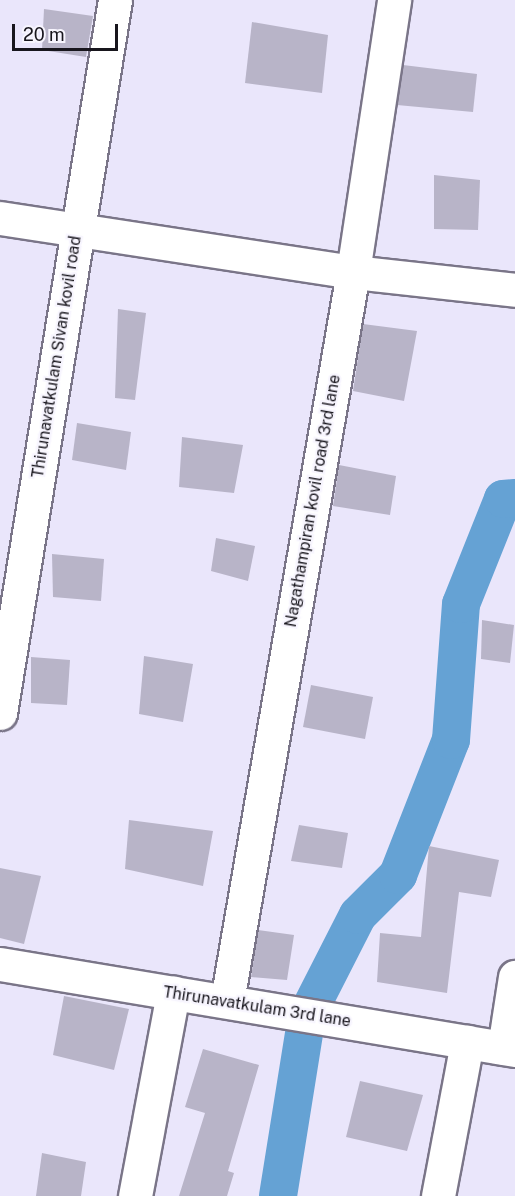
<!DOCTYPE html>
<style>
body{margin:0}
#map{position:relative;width:515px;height:1196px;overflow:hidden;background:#eae6fb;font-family:"Public Sans",sans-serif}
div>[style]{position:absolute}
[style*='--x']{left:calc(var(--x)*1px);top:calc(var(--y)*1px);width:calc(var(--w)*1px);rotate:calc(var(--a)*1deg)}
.canal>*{height:38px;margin:-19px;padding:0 19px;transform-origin:19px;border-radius:19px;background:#65a2d4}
.building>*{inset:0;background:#b8b4c8}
.roads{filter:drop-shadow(2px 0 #7a7588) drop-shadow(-2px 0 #7a7588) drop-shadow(0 2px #7a7588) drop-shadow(0 -2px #7a7588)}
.minor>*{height:33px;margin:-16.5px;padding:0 16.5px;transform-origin:16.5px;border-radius:16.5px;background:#fff}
span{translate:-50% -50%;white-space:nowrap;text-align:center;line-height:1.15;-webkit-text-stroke:4.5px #f7f5fe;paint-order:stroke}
.street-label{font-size:16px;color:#18161d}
.scale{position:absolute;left:12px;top:24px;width:106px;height:27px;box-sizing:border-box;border:3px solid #18161d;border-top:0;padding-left:8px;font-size:18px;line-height:21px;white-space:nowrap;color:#18161d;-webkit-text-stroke:4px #f7f5fe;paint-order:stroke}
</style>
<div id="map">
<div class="canal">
<div style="--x:278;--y:1196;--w:183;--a:-80.9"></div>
<div style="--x:307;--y:1015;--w:112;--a:-63"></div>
<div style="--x:358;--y:915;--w:57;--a:-45"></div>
<div style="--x:398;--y:875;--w:145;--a:-68.6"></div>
<div style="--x:451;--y:740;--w:136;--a:-85.8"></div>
<div style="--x:461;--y:604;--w:113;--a:-68.2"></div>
<div style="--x:503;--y:499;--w:12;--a:-5"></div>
</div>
<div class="building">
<div style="clip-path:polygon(44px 9px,93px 16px,86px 57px,42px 50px)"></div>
<div style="clip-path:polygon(252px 22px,328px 35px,322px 93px,245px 83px)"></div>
<div style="clip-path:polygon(403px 65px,477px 74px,473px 112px,397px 105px)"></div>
<div style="clip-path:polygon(434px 175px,480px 180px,478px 230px,434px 229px)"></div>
<div style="clip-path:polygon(118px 309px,146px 313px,135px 400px,115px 398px)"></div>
<div style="clip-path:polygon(363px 324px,417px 331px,404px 401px,353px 391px)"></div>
<div style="clip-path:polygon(77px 423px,131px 432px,126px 470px,72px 460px)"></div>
<div style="clip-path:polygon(182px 437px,243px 445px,234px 493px,179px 487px)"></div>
<div style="clip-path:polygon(339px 465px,396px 476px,390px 515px,333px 506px)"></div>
<div style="clip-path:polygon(216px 538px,255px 546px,248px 581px,211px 571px)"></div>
<div style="clip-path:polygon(52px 554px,104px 559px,101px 601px,53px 597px)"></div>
<div style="clip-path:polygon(482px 620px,514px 625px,510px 663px,481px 659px)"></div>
<div style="clip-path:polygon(144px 656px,193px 664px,183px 722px,139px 714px)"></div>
<div style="clip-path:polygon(31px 657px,70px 660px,67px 705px,31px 703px)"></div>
<div style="clip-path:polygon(311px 685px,373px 697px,365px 739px,303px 727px)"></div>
<div style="clip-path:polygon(129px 820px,213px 831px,203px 886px,125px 869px)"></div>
<div style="clip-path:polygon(299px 825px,348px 833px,342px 868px,291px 861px)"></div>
<div style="clip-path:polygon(429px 846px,499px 860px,491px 897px,459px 892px,447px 993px,377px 982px,380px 933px,421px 937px)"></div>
<div style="clip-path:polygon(0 868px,41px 876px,24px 944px,0 938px)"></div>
<div style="clip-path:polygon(258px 930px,294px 935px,287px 980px,251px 977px)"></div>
<div style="clip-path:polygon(64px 996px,129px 1009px,114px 1070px,53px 1055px)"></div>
<div style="clip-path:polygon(203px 1049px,259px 1065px,228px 1171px,234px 1173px,227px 1196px,179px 1196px,205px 1113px,185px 1107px)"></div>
<div style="clip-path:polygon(360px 1081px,423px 1095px,407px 1151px,346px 1137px)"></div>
<div style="clip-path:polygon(42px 1153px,86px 1162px,81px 1196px,36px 1196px)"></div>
</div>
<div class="roads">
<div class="minor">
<div style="--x:0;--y:218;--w:357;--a:8.7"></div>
<div style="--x:353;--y:272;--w:163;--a:6.3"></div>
<div style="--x:0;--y:713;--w:722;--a:-80.84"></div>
<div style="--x:0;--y:964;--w:522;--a:9.48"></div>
<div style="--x:227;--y:1001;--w:740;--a:-80.19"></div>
<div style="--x:353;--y:272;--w:275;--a:-81.4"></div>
<div style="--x:504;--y:1048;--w:72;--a:-81.2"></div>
<div style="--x:135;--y:1196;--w:207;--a:-79.4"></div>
<div style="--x:438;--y:1196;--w:157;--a:-79.3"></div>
</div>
</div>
<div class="street-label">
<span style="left:57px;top:357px;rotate:-81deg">Thirunavatkulam Sivan kovil road</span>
<span style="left:313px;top:501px;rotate:-80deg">Nagathampiran kovil road 3rd lane</span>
<span style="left:257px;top:1007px;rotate:9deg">Thirunavatkulam 3rd lane</span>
</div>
<div class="scale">20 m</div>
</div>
